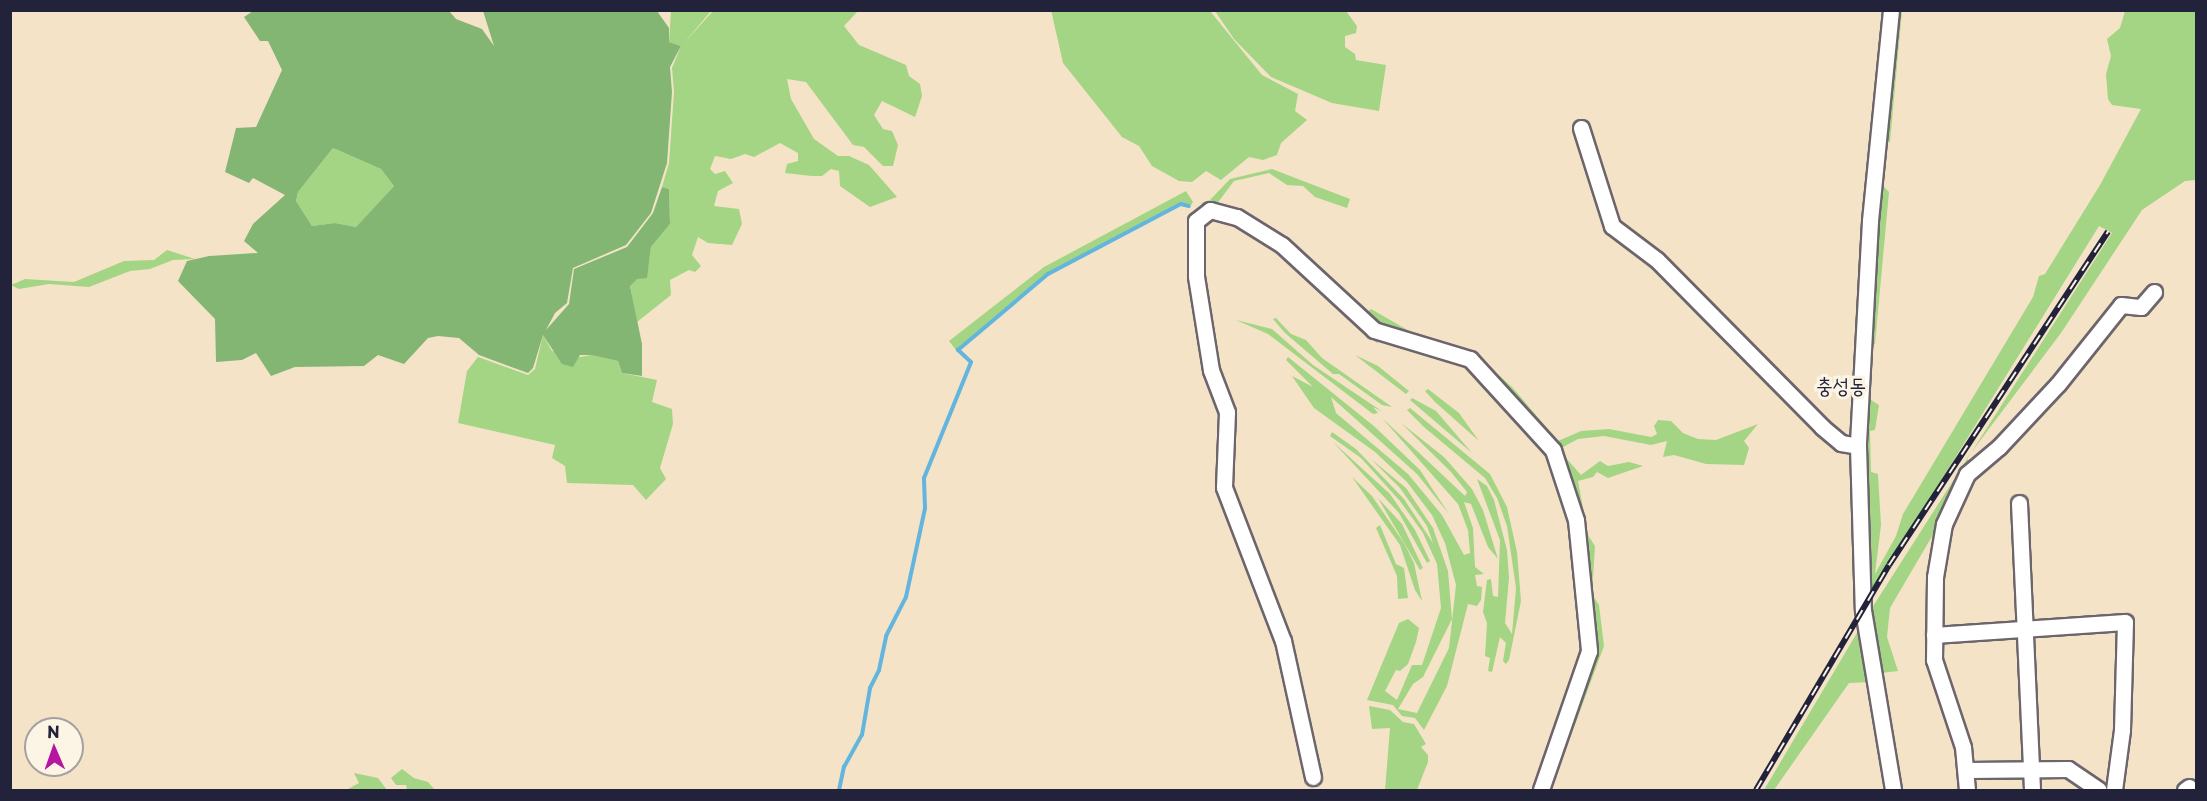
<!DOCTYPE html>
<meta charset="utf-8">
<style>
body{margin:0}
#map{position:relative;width:2207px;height:801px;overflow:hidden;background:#f5e3c8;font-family:"Playpen Sans","Poor Story",sans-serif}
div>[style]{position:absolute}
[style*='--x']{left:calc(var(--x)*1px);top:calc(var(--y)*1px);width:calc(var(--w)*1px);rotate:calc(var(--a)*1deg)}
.green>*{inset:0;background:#a3d585}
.forest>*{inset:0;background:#82b672}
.stream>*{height:4px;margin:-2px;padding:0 2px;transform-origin:2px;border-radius:2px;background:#63b5de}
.roads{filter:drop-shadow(2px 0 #6c666c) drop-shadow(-2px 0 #6c666c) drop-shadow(0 2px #6c666c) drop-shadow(0 -2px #6c666c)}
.street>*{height:15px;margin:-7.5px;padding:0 7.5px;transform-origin:7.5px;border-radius:7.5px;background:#fff}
.rail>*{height:6px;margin-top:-3px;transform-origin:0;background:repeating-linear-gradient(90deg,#fcf5e5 0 11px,#22223b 0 22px);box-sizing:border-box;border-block:2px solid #22223b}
span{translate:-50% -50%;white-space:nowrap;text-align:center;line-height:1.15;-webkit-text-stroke:6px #fcf5e5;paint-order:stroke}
.quarter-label{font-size:21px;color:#22223b}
.frame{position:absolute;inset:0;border:12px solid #22223b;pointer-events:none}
.north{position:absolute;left:24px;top:717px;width:60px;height:60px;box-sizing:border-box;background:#fcf5e5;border:2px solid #a5a1a1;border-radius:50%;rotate:358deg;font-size:16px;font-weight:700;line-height:24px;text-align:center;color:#22223b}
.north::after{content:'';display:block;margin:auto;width:21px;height:27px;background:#b5179e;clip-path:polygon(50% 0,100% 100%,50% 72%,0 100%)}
</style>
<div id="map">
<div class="green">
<div style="clip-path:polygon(1051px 10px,1210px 11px,1262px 75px,1298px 94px,1295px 111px,1307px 120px,1281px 143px,1277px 155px,1263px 160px,1249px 157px,1221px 180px,1206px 171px,1192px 182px,1179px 181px,1152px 166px,1139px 146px,1122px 137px,1063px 63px)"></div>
<div style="clip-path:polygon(671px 11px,711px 11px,684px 43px,713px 11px,858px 11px,844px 26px,859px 45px,906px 65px,909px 76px,920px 84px,922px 96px,915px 117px,882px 101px,874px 115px,883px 129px,892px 131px,898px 145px,893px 166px,883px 166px,864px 147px,853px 145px,806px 82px,787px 79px,791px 99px,814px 139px,838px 156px,849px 156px,869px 165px,897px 197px,870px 207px,840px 186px,839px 171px,831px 169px,822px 176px,812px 176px,785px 173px,787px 164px,798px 161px,798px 153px,780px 143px,754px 157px,745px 154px,731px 159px,715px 156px,710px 169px,715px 174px,725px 171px,733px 183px,718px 191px,714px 206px,739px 209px,742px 224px,732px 245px,708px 243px,698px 237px,692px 255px,701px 266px,695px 272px,689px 270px,670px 280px,671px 295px,637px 322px,630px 285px,648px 269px,651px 247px,670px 224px,669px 189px,662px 187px,669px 163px,674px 92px,672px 68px,681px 46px,669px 42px)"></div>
<div style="clip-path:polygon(1215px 11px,1346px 11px,1357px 26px,1356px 33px,1345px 36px,1345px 47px,1355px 54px,1356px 60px,1386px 65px,1379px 111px,1332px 103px,1271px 77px,1234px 39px)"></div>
<div style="clip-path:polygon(1895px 11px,1902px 11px,1890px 142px,1884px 143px)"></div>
<div style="clip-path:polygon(2125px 11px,2196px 11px,2196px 180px,2185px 181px,2142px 210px,2061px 333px,1967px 458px,1972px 468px,1890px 608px,1887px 637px,1898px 671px,1881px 673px,1870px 611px,1967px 459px,2112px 233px,2099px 226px,1868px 598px,1863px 395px,1879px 405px,1875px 430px,1870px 431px,1871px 472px,1878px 474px,1881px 525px,1875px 574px,1896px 536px,1903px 514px,2033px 297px,2039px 276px,2045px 274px,2100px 185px,2141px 109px,2112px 105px,2108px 99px,2106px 74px,2111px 56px,2107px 39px,2120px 28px)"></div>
<div style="clip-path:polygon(333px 148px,381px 169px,394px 186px,356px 227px,335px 223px,312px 226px,296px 201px,298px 192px)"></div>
<div style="clip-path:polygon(1272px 169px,1350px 199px,1347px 208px,1315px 197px,1303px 186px,1287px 185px,1269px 173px,1234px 181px,1216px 205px,1275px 229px,1366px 313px,1371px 309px,1411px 332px,1472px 351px,1513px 388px,1558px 441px,1581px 431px,1609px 429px,1651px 437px,1657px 434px,1654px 426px,1658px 420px,1671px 421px,1683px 433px,1698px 439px,1716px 440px,1758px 424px,1744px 441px,1749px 448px,1744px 465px,1706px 464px,1674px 455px,1663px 457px,1667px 441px,1651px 445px,1604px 436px,1578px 439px,1563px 447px,1566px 458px,1581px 475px,1600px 461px,1608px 466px,1629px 462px,1643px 466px,1608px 478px,1597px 472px,1593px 477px,1578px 481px,1588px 535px,1595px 546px,1592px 594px,1599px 605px,1604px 646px,1551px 790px,1544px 790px,1588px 668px,1567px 475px,1478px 362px,1376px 327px,1310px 268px,1201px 203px,1210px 200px,1230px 179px)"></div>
<div style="clip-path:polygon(1879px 182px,1889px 192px,1875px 344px,1871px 345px)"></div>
<div style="clip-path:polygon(1186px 191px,1193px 202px,1191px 205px,1181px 202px,1047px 273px,956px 350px,949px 341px,1044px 267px)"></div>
<div style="clip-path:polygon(1216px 213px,1266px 238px,1381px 340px,1377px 343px,1345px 316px,1282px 254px,1244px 230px,1212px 218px)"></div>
<div style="clip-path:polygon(167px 250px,195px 259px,173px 260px,150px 269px,130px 271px,89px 287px,49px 284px,19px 289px,11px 285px,25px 279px,74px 282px,124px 261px,154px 260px)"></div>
<div style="clip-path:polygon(1276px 318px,1291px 334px,1306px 340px,1322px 358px,1392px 407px,1382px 405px,1339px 374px,1333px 374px,1285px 333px,1273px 319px)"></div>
<div style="clip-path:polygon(1236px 320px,1272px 329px,1313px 365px,1383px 412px,1373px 407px,1378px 413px,1373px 414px,1268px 334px)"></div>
<div style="clip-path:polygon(543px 335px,552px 351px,575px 358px,591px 355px,618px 361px,622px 373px,657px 380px,652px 402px,672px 409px,673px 424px,660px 468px,666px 479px,646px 500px,633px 485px,567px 483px,565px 466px,552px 458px,555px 445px,458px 423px,467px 371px,478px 357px,528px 375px,535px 369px)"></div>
<div style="clip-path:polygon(1355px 355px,1378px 366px,1409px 391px,1406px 394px)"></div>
<div style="clip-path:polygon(1288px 357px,1375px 427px,1420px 470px,1449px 514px,1417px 474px,1331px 397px,1336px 413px,1408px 474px,1442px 515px,1464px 555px,1470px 553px,1468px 530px,1458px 504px,1382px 418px,1465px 496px,1467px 492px,1451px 472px,1401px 423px,1444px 457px,1472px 489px,1483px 510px,1498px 559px,1488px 547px,1471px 504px,1464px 502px,1473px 528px,1475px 567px,1484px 574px,1475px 575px,1477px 586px,1482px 587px,1481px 600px,1477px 606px,1468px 604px,1447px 686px,1424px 730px,1415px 718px,1402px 716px,1393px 705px,1367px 700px,1399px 623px,1408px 619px,1419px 628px,1416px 642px,1408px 664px,1400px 671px,1396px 670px,1385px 691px,1397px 700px,1412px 665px,1422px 665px,1441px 608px,1437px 564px,1423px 533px,1400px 501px,1361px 458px,1330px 436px,1332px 432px,1356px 449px,1404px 499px,1433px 543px,1443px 571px,1427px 526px,1400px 488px,1371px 459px,1406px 488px,1433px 528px,1448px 571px,1452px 619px,1423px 677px,1413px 684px,1398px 709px,1417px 713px,1449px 648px,1456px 585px,1445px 543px,1432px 515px,1407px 482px,1375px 452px,1314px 408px,1292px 376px,1313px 387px,1286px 360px)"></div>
<div style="clip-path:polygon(1428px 389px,1459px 413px,1479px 441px,1435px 402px,1425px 391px)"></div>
<div style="clip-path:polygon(1412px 398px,1436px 411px,1472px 453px,1410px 400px)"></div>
<div style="clip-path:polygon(1410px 408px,1490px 474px,1507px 507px,1517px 552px,1521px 601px,1509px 660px,1506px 664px,1503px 661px,1506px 643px,1500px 637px,1492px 672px,1488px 671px,1490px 658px,1485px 656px,1487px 623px,1483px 612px,1487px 580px,1491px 579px,1493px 596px,1498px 597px,1500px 540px,1477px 479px,1487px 486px,1494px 500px,1507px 550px,1509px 578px,1505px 623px,1512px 634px,1516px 588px,1507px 526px,1497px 498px,1485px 478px,1424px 427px,1407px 410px)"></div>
<div style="clip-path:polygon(1333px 442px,1390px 494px,1415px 530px,1430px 561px,1427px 563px,1399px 513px)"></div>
<div style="clip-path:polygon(1352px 477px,1372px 496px,1404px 543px,1414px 563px,1422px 601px,1415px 590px,1400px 545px)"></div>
<div style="clip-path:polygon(1378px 498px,1402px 524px,1423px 568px,1420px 570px)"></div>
<div style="clip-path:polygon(1380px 525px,1396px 564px,1404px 568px,1408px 598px,1398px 599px,1397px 576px,1376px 528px)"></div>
<div style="clip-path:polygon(1861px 626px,1870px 682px,1849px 683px,1774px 790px,1764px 790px)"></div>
<div style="clip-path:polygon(1369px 706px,1390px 710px,1403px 722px,1414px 724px,1426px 744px,1421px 747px,1428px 755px,1428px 762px,1417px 790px,1385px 790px,1390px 728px,1372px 729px)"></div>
<div style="clip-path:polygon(402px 769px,414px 778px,428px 782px,435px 790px,407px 790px,406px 785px,396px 785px,391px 778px)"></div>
<div style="clip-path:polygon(354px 773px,378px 778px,387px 790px,346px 790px,359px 783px)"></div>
</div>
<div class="forest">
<div style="clip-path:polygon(evenodd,253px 11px,449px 11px,456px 19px,482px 29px,494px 46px,483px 11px,657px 11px,669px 28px,669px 42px,681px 46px,670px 67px,672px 92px,667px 163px,651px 213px,626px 245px,573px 268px,567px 303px,555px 313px,546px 330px,569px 304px,574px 269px,627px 247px,653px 213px,662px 187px,669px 189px,670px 224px,651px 247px,647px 278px,637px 279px,630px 286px,642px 344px,642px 376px,622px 373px,618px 361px,591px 355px,580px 355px,573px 367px,562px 364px,543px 335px,533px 368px,528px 373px,479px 355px,459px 338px,438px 336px,428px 338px,404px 364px,378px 355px,364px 366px,295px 367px,271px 376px,256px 353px,242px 360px,216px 362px,215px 319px,178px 281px,187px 261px,209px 256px,258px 253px,244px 241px,253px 224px,285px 195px,253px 178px,249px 183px,225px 172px,236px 128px,256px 127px,282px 70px,268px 41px,260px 41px,244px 17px,253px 11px,333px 148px,381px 169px,394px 186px,356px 227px,335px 223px,312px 226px,296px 201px,298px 192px,333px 148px)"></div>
</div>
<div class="stream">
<div style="--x:839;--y:790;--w:24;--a:-78"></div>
<div style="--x:844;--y:767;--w:37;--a:-61"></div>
<div style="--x:862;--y:735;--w:48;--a:-80.3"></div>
<div style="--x:870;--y:688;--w:20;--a:-63"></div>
<div style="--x:879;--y:670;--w:35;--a:-78"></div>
<div style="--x:886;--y:636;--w:44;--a:-62.9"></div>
<div style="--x:906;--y:597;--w:91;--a:-77.9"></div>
<div style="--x:925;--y:508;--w:30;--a:-92"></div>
<div style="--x:924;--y:478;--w:125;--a:-67.9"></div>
<div style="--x:971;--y:362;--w:18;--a:-137"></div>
<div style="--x:958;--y:350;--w:118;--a:-40.2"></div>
<div style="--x:1048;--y:274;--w:150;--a:-27.8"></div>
<div style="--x:1181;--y:204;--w:8;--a:14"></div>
</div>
<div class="roads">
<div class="street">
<div style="--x:1891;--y:10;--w:212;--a:95.7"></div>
<div style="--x:1870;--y:221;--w:225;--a:93.1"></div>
<div style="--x:1858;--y:446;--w:164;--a:88.3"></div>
<div style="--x:1863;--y:610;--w:182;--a:80.5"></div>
<div style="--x:1581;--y:128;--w:103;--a:72.4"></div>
<div style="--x:1612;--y:226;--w:56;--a:37.1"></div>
<div style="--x:1657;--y:260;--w:235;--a:45.3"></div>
<div style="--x:1822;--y:427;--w:25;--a:40"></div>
<div style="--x:1841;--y:443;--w:17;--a:10"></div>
<div style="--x:2019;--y:503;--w:287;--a:87.4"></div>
<div style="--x:1934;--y:635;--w:191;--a:-3.9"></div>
<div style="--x:2125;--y:622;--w:108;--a:91.6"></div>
<div style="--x:2122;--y:730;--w:61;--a:97.6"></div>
<div style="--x:1967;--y:770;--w:101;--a:-0.6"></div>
<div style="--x:2068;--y:769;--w:37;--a:34"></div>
<div style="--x:1313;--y:777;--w:139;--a:-102.4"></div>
<div style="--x:1283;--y:641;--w:165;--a:-111"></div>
<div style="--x:1224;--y:487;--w:75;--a:-87.7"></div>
<div style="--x:1227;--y:412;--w:45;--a:-110.9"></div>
<div style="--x:1211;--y:370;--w:95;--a:-99.1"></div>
<div style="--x:1196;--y:276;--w:55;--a:-90"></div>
<div style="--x:1196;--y:221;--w:18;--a:-38"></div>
<div style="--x:1210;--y:210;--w:28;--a:15"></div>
<div style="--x:1237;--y:217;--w:53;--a:31.9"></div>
<div style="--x:1282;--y:245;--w:125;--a:42.7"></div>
<div style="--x:1374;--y:330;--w:100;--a:16.8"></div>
<div style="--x:1470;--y:359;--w:123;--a:47.6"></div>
<div style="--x:1553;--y:450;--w:74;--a:71.8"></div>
<div style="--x:1576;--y:520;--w:132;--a:84.3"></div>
<div style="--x:1589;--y:651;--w:147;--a:109.1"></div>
<div style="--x:1967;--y:790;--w:43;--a:-95.3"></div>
<div style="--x:1963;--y:747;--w:92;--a:-108.4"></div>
<div style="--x:1934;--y:660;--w:83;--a:-89.3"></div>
<div style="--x:1935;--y:577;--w:54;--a:-80.4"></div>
<div style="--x:1944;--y:524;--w:55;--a:-65.3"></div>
<div style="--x:1967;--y:474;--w:42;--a:-40.2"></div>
<div style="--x:1999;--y:447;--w:86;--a:-46.9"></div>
<div style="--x:2058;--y:384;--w:101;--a:-51.4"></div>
<div style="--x:2121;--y:305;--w:20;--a:6"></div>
<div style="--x:2141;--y:307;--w:20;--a:-49"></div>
<div style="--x:2185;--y:790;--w:5;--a:-37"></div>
</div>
</div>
<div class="rail">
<div style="--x:1756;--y:790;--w:261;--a:-59.4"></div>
<div style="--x:1889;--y:565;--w:399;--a:-56.7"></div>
</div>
<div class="quarter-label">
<span style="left:1841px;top:384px">충성동</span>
</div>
<div class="frame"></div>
<div class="north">N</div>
</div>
